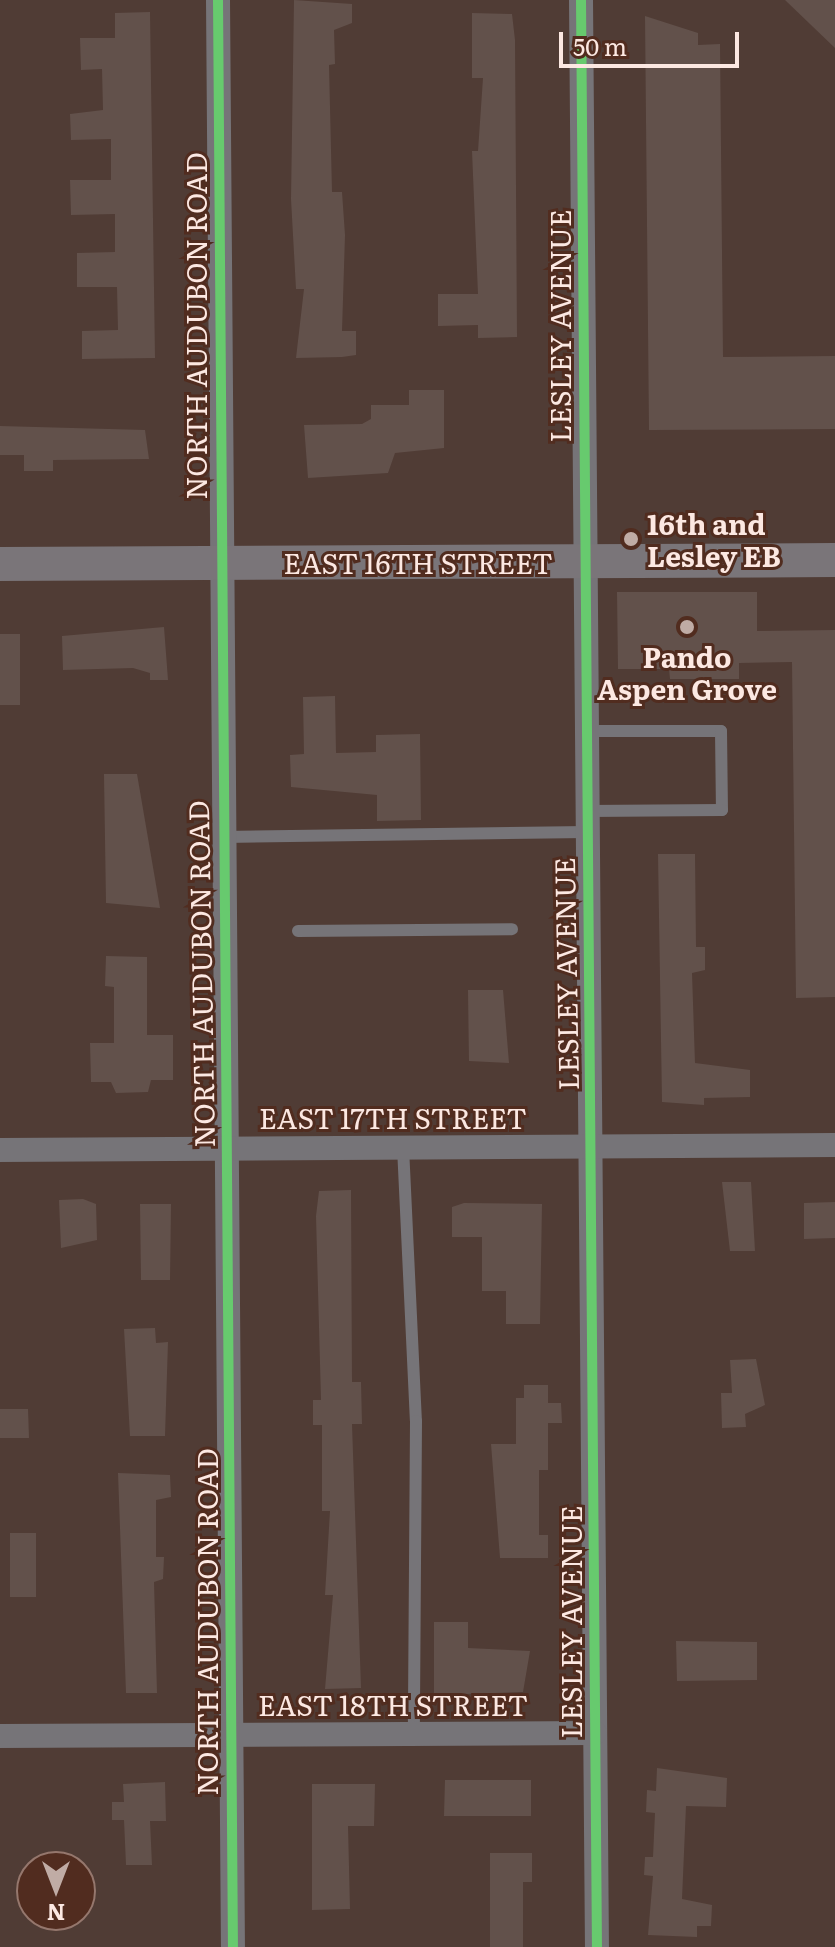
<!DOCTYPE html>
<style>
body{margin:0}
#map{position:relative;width:835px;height:1947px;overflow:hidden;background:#503c35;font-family:Literata,serif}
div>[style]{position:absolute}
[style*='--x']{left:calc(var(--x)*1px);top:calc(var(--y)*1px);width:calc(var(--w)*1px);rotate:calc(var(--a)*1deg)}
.building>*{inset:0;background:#62514b}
.lane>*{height:12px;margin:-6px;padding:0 6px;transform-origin:6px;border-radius:6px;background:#767478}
.street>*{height:24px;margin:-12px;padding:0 12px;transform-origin:12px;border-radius:12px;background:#767478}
.secondary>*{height:34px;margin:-17px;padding:0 17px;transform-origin:17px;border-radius:17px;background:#7a7579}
.cycleway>*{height:10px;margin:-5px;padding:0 5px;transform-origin:5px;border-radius:5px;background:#67ca6e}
.dots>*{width:22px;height:22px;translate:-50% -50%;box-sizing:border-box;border:4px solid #512c1f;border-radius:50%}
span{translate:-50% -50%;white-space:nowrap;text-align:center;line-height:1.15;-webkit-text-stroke:6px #512c1f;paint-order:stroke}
.street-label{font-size:28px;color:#fce8e2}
.poi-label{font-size:28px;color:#fce8e2;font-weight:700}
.left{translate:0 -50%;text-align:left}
.north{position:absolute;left:16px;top:1851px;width:80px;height:80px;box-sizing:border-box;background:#512c1f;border:2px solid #95776d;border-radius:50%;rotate:180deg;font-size:22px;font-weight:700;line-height:32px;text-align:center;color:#fce8e2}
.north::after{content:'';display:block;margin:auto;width:28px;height:36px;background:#c0aca5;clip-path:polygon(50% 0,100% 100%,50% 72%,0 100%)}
.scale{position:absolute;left:559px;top:32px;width:180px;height:36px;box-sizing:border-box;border:4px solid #fce8e2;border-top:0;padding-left:10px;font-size:24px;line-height:28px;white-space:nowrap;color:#fce8e2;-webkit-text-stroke:6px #512c1f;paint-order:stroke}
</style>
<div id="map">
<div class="building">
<div style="clip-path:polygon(294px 0,352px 4px,352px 23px,334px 30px,335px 64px,329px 65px,332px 192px,342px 192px,345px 235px,342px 331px,356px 331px,356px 355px,342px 357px,296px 358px,304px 289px,296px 289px,291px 199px)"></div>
<div style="clip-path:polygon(785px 0,835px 0,835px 48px)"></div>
<div style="clip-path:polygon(150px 12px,155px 358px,82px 359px,82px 331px,118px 330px,117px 287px,77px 287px,77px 253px,115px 252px,115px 214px,71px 215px,70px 180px,111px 180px,111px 139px,71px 140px,70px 114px,103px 110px,102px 69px,81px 70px,80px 38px,115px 38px,115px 13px)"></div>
<div style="clip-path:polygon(472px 13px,512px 14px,515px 40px,517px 337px,478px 338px,478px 325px,438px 326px,438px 294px,478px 294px,472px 151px,478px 151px,483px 78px,472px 78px)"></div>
<div style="clip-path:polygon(645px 16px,698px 33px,698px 45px,720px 44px,723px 357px,835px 356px,835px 429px,649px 430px)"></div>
<div style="clip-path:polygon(409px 390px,444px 390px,444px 448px,395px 453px,388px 473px,308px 478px,304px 425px,362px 424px,371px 419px,371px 405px,409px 405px)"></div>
<div style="clip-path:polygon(0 426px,145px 430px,149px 459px,53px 460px,53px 471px,24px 471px,24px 455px,0 455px)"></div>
<div style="clip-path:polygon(617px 592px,757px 592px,757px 631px,835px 630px,835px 997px,796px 998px,792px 662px,739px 663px,739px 679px,670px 679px,669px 669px,618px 669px)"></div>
<div style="clip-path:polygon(164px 627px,168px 680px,150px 680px,150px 673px,133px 668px,63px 670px,62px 636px)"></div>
<div style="clip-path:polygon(0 634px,20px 634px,20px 705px,0 705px)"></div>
<div style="clip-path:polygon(335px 696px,336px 753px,376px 752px,376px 735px,420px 734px,421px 820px,377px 821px,377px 795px,291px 787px,290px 755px,304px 754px,303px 697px)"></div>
<div style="clip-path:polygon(104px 774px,137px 774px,160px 908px,106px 903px)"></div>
<div style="clip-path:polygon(658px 854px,695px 854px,696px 947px,705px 947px,705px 970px,692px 973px,695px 1063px,750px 1070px,750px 1097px,704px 1098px,704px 1105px,662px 1102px)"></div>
<div style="clip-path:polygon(106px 956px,147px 957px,147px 1035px,173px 1035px,173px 1080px,151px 1080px,148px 1092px,116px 1093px,111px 1082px,91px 1082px,90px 1043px,114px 1043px,114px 987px,105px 986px)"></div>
<div style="clip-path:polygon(468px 990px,503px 990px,509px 1063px,469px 1061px)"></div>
<div style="clip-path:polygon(722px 1182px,751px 1182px,755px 1251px,730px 1251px)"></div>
<div style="clip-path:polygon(351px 1190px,352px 1382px,361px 1382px,362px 1424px,352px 1424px,361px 1688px,325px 1689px,333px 1595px,325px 1595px,330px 1511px,322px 1511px,322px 1425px,313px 1425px,313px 1400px,321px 1400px,316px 1216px,319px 1191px)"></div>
<div style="clip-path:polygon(83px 1199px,96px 1204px,97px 1240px,61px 1248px,59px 1200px)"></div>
<div style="clip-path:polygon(835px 1202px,835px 1238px,804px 1239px,804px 1203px)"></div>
<div style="clip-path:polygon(464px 1203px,542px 1204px,540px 1324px,506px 1324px,506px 1291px,482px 1291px,482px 1237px,452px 1237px,452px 1207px)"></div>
<div style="clip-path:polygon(140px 1204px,171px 1204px,170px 1280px,141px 1280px)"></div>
<div style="clip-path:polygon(155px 1328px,156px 1343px,168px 1342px,165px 1436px,130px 1436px,124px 1329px)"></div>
<div style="clip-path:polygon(756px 1359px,765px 1405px,745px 1414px,746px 1427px,722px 1428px,721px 1393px,732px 1393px,730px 1360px)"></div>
<div style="clip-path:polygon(524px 1385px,548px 1385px,548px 1403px,561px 1403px,562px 1423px,548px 1423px,548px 1470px,539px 1470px,539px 1535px,548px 1535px,548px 1558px,500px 1558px,491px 1444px,516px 1444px,516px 1398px,524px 1398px)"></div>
<div style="clip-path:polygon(0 1409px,28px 1409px,29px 1438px,0 1438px)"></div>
<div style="clip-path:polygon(118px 1473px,170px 1475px,171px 1497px,156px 1500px,156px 1557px,164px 1557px,163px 1579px,154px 1582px,157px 1693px,126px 1693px)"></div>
<div style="clip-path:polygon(10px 1533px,36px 1533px,36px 1597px,10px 1597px)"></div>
<div style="clip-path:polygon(434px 1622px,468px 1622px,468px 1648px,530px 1651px,523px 1692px,434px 1695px)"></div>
<div style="clip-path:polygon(676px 1641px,757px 1642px,757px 1680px,677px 1681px)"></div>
<div style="clip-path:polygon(657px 1768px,727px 1778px,726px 1807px,686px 1806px,682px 1899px,712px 1905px,711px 1926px,697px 1926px,697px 1937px,648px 1935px,653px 1876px,644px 1875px,645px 1857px,653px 1857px,655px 1813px,646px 1812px,647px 1790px,656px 1791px)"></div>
<div style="clip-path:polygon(445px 1780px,531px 1780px,531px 1816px,444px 1816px)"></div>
<div style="clip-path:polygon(165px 1782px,166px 1821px,150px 1821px,152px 1865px,126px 1865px,124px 1820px,112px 1820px,112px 1802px,124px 1802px,123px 1784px)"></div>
<div style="clip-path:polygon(312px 1784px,375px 1784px,374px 1826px,348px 1826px,350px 1909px,312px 1910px)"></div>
<div style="clip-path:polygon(490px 1853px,532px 1853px,532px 1882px,523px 1882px,523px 1947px,490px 1947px)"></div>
</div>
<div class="lane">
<div style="--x:586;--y:731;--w:135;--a:0"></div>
<div style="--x:721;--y:731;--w:79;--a:89.3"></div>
<div style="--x:722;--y:810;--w:135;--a:179.6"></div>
<div style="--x:223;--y:837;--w:364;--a:-0.8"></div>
<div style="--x:298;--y:931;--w:214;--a:-0.5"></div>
<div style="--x:403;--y:1147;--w:274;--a:87.3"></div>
<div style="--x:416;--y:1421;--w:313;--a:90.4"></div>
</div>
<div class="street">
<div style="--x:218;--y:0;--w:1947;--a:89.56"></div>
<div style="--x:581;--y:0;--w:1947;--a:89.53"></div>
<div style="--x:0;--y:1150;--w:835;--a:-0.34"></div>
<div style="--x:0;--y:1736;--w:595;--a:-0.29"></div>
</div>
<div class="secondary">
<div style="--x:0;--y:564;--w:835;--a:-0.27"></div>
</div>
<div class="cycleway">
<div style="--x:218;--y:0;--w:1947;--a:89.56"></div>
<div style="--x:581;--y:0;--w:1947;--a:89.53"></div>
</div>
<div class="dots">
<div style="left:631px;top:539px;background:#c0aca5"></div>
<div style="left:687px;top:627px;background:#c0aca5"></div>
</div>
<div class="street-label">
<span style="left:195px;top:326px;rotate:-90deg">NORTH AUDUBON ROAD</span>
<span style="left:559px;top:326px;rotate:-90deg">LESLEY AVENUE</span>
<span style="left:418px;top:562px">EAST 16TH STREET</span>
<span style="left:200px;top:974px;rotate:-91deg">NORTH AUDUBON ROAD</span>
<span style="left:565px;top:974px;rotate:-91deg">LESLEY AVENUE</span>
<span style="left:393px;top:1117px">EAST 17TH STREET</span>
<span style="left:206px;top:1622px;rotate:-90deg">NORTH AUDUBON ROAD</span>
<span style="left:570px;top:1622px;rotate:-90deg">LESLEY AVENUE</span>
<span style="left:393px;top:1704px">EAST 18TH STREET</span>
</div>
<div class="poi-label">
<span class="left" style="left:647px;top:539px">16th and<br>Lesley EB</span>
<span style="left:687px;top:672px">Pando<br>Aspen Grove</span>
</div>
<div class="north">N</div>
<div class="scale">50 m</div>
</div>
